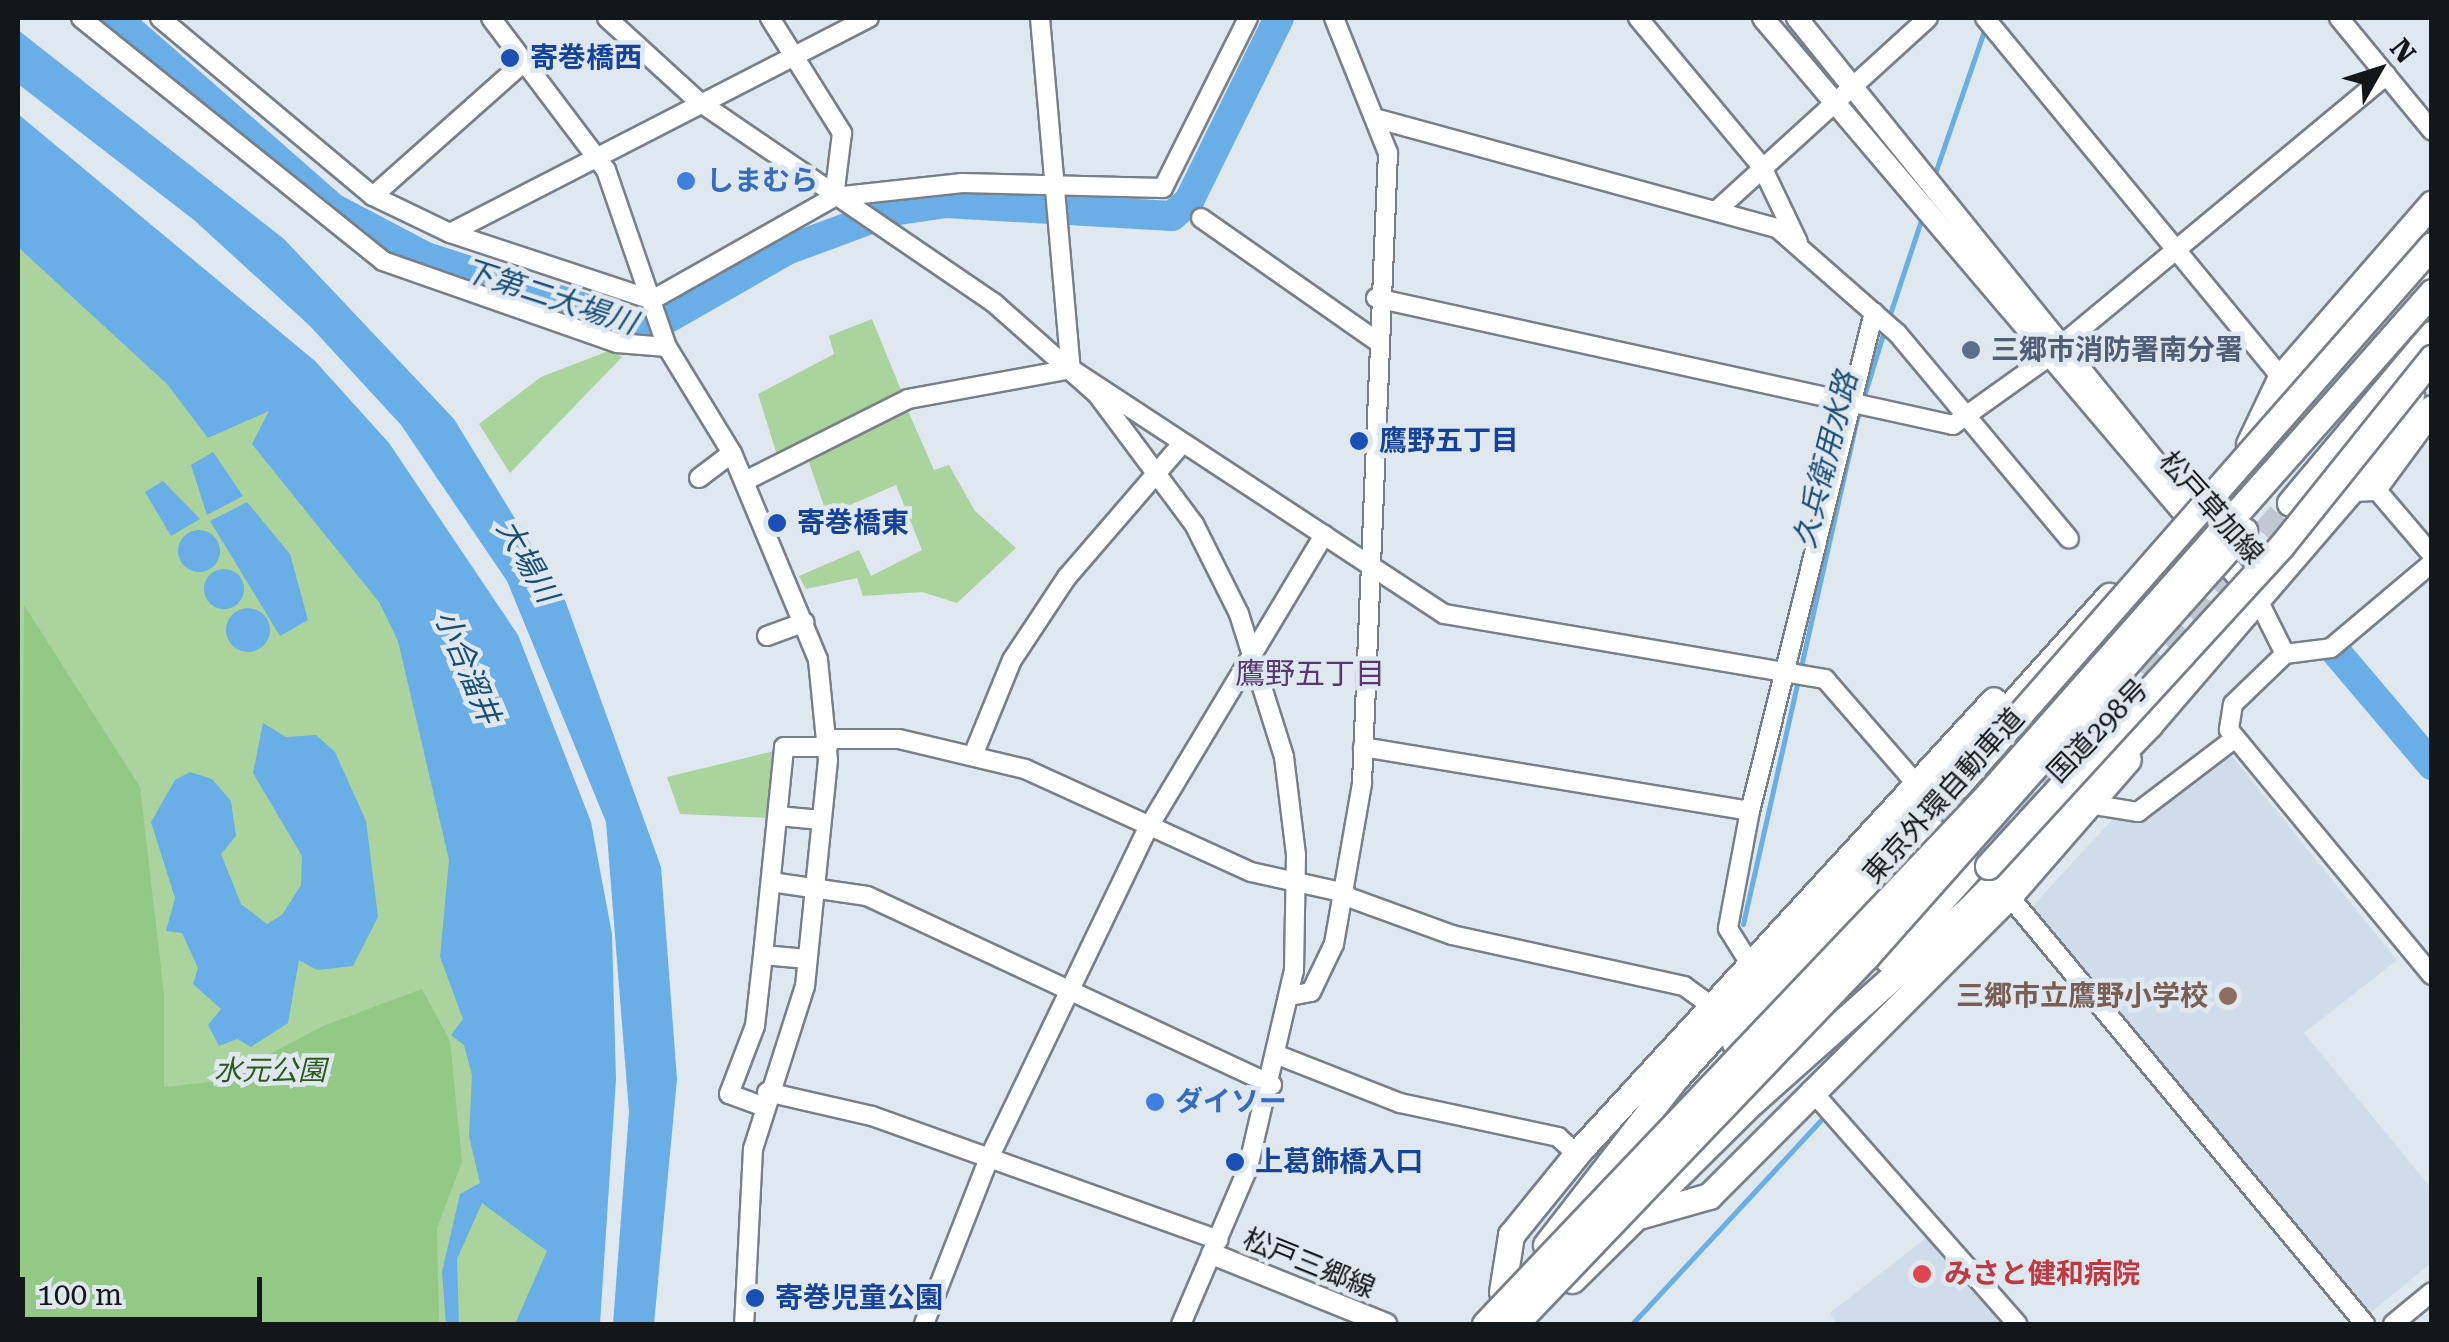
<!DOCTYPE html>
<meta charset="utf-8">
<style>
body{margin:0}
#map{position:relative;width:2449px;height:1342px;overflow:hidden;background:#dfe7ef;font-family:"Roboto Serif","Noto Sans JP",serif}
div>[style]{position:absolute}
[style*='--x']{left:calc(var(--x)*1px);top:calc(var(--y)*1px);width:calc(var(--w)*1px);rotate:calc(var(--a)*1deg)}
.built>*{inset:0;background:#cfddeb}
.green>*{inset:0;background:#aad39e}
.forest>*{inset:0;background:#94c885}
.water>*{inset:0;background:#69aee6}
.round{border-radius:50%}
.stream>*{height:5px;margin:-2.5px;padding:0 2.5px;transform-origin:2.5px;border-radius:2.5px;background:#69aee6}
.river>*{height:30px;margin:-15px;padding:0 15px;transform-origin:15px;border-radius:15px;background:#69aee6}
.highway-tunnel>*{height:25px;margin-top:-12.5px;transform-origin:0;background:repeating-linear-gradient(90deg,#c1c8cf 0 25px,transparent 0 37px)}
.roads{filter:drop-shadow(2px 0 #787f87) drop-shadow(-2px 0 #787f87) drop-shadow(0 2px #787f87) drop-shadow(0 -2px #787f87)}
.minor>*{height:18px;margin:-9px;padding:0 9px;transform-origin:9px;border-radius:9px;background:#fff}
.major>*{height:20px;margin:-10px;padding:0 10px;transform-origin:10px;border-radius:10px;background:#fff}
.highway>*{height:25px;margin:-12.5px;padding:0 12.5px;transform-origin:12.5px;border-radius:12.5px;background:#fff}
.bridges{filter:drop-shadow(2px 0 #787f87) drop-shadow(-2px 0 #787f87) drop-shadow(0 2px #787f87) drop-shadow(0 -2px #787f87)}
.highway-bridge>*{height:25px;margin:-12.5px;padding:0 12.5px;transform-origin:12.5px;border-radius:12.5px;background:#fff}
.dots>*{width:28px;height:28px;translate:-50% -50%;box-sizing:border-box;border:5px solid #dfe7ef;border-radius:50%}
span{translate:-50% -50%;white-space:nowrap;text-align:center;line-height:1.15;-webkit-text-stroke:9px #dfe7ef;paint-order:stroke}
.transit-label{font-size:28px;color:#164399;font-weight:700}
.left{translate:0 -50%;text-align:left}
.shop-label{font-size:28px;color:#366cbe;font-weight:700}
.service-label{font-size:28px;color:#4e5e75;font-weight:700}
.street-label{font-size:28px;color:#141719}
.education-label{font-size:28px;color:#785e54;font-weight:700}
.right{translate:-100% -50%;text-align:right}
.park-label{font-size:28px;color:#295a19;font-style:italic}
.health-label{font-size:28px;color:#be3a42;font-weight:700}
.water-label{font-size:30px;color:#194d72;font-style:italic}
.neighbourhood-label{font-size:30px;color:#563772}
.frame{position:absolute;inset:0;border:20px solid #141719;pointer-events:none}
.north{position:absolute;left:2329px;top:20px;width:100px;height:100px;-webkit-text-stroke:8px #dfe7ef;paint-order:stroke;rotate:51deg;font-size:28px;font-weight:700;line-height:40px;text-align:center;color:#141719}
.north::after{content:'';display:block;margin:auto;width:35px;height:45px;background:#141719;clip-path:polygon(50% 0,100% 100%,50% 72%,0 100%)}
.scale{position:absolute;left:20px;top:1277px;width:242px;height:45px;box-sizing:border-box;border:5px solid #141719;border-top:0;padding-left:12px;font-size:30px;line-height:35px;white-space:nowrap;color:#141719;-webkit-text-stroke:8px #dfe7ef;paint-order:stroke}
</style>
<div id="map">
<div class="built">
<div style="clip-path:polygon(2227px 750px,2397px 960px,2304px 1033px,2431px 1188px,2431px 1263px,2370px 1313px,2030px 909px,2112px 820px,2137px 822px)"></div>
<div style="clip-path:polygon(1931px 1234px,2006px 1324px,1837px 1324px,1830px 1313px)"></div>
</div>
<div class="green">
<div style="clip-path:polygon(18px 211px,244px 368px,409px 598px,551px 1241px,533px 1324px,18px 1324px)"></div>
<div style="clip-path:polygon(872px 319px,901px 390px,777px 455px,758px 394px,834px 354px,829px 336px)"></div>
<div style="clip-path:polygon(611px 350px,622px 357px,510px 473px,479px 424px,541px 377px)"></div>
<div style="clip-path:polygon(908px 411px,934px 470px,949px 465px,975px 511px,1016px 548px,957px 603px,922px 592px,863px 596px,857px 578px,806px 589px,799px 576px,859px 550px,871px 576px,922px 550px,896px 485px,827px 515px,808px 459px)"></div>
<div style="clip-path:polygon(779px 750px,769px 818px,680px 814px,667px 777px)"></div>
</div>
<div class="forest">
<div style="clip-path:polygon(24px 605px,140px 787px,164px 994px,164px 1087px,219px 1081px,323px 1026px,422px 989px,450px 1041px,462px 1162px,437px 1228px,439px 1324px,18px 1324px)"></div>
</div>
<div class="water">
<div style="clip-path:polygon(18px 30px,284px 239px,454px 419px,565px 600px,661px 867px,677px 1079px,654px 1324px,613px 1324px,629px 1112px,606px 822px,507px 581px,401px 425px,310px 326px,194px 220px,18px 84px)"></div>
<div style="clip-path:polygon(18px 114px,315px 361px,389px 443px,518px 635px,591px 822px,612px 934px,616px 1079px,600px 1324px,515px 1324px,547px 1251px,482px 1203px,457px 1259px,459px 1324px,446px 1324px,442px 1272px,460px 1194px,480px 1183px,469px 1136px,472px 1075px,464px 1045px,451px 1035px,463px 1019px,440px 957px,449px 860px,398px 641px,379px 602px,252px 444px,269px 411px,208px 438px,167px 384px,18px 247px)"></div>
<div style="clip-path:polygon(213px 452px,243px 496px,207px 515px,191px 465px)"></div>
<div style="clip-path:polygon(163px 481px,200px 519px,171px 536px,145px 492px)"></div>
<div style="clip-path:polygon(247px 502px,290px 554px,308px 620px,280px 636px,210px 521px)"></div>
<div class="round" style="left:178px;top:530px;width:42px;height:42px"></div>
<div class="round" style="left:204px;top:569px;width:40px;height:40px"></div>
<div class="round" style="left:226px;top:608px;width:44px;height:44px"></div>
<div style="clip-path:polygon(263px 723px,286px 737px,316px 735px,335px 752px,366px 821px,378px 917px,353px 966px,317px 970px,299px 960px,288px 1023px,251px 1047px,237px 1039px,219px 1046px,208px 1025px,221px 1009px,193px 984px,198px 968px,182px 933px,166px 931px,175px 898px,151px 822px,175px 780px,190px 772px,212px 779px,231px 801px,236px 836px,221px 854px,241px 904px,267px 924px,282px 915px,301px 885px,302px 856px,253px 773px)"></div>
</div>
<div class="stream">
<div style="--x:1933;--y:179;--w:163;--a:-71"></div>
<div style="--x:1889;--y:317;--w:108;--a:-71.7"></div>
<div style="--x:1743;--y:924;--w:515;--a:-77.31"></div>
<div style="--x:1856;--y:422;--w:98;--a:-72.9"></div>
<div style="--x:1632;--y:1324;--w:277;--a:-47.2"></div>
</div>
<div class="river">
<div style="--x:116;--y:18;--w:288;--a:41.2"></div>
<div style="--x:333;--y:208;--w:105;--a:27.8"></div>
<div style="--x:426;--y:257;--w:234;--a:17.9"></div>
<div style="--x:649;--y:329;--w:159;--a:-29.8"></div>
<div style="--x:787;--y:250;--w:112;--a:-20.4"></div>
<div style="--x:892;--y:211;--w:55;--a:-8.4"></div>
<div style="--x:946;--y:203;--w:226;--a:3.3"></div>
<div style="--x:1172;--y:216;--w:23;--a:-41"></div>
<div style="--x:1189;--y:201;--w:204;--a:-63.8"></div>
<div style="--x:2337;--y:653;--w:147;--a:49.7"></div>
</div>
<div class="highway-tunnel">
<div style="--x:1933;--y:831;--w:479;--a:-48"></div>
<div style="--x:1971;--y:867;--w:484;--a:-48.8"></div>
</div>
<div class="roads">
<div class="minor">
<div style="--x:81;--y:18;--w:388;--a:38.8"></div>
<div style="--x:383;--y:261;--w:248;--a:19.3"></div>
<div style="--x:617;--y:343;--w:50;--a:4.6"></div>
<div style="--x:160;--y:18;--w:278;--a:39.9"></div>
<div style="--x:373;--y:196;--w:85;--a:25.7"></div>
<div style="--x:450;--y:233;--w:213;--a:18.3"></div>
<div style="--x:652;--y:300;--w:209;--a:-29.5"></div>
<div style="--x:834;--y:197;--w:129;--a:-6.2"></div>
<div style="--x:962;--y:183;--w:201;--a:1.4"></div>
<div style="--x:1163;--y:188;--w:190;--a:-63.4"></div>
<div style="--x:491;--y:18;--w:191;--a:52.9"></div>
<div style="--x:606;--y:170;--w:187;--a:71"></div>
<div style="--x:667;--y:347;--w:124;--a:58.5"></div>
<div style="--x:732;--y:453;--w:224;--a:67.4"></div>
<div style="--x:818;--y:660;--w:100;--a:84.3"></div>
<div style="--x:828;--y:760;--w:227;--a:95.8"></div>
<div style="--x:805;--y:986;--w:171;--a:107.7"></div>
<div style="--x:753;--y:1149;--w:175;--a:92.9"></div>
<div style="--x:607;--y:18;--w:123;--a:42.4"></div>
<div style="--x:698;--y:101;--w:358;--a:34.3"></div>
<div style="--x:994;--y:303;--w:137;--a:41.5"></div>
<div style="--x:1097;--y:394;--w:162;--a:53.3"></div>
<div style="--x:1194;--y:524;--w:101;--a:63.4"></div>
<div style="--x:1239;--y:614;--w:150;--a:72.5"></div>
<div style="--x:1284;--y:757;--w:99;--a:83"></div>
<div style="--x:1296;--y:855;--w:115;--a:91"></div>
<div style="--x:1294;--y:970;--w:203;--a:103.1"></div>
<div style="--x:1248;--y:1168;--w:170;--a:113.2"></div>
<div style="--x:770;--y:18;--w:136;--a:57.9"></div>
<div style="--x:842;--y:133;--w:64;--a:97.1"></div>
<div style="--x:1040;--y:18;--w:352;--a:85"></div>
<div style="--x:1638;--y:18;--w:194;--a:50.2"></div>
<div style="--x:1762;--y:167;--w:83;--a:64.4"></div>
<div style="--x:1985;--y:18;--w:465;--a:50.5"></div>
<div style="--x:2339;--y:18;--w:146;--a:50.5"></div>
<div style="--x:1378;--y:119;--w:414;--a:15.3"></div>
<div style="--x:1777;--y:228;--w:159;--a:41.2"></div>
<div style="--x:1897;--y:333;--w:268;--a:50.1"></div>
<div style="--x:373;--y:196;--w:203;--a:-41.6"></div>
<div style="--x:1717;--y:210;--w:285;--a:-42.3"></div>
<div style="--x:1201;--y:218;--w:213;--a:35"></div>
<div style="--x:450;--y:233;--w:471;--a:-27.2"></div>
<div style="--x:1376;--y:298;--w:591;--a:12.41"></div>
<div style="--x:1953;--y:425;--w:115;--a:-35.5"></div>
<div style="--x:2065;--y:342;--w:418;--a:-39.7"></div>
<div style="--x:699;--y:478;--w:41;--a:-37.1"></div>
<div style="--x:745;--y:481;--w:182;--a:-26.7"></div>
<div style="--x:908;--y:399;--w:166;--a:-10.4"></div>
<div style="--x:1071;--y:369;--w:446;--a:33.3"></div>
<div style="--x:1444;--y:614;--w:387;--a:9.7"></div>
<div style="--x:1825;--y:679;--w:140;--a:49"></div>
<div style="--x:2374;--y:487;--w:89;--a:49.5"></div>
<div style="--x:2258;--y:600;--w:60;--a:63.4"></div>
<div style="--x:2285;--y:654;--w:72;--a:136.1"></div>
<div style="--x:2233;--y:704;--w:26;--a:99"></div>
<div style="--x:2229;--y:730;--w:318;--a:50.4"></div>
<div style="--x:767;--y:636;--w:40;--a:-20.2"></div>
<div style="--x:2285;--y:654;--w:46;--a:-7.4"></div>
<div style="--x:2331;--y:648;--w:132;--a:-40.1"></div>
<div style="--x:828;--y:739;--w:71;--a:0"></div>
<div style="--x:899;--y:739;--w:130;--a:13.4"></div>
<div style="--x:1025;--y:769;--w:248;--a:24.5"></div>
<div style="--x:1251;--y:872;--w:97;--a:12.5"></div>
<div style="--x:1363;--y:747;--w:392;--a:9.4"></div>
<div style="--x:974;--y:753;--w:100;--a:-67.8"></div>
<div style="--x:1012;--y:660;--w:100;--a:-56.5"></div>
<div style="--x:1067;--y:577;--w:176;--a:-49.2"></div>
<div style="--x:2095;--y:805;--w:44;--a:9.2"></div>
<div style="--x:2138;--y:812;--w:122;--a:-37.3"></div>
<div style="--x:778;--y:816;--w:43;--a:5.3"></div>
<div style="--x:771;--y:882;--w:97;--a:8.3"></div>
<div style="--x:867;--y:896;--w:447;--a:25"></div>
<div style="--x:1345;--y:896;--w:114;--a:20"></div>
<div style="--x:1452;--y:935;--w:238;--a:12.4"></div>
<div style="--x:1684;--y:986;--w:29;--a:36"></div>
<div style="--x:2009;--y:896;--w:557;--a:50.25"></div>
<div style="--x:807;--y:959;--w:44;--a:-174.8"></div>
<div style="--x:763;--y:955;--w:209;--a:-84.2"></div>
<div style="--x:784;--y:747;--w:44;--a:0"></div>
<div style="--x:1747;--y:959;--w:36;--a:-122"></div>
<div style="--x:1728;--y:928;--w:119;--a:-79.4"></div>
<div style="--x:1750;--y:811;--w:514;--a:-76.04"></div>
<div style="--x:1290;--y:996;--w:21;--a:-11"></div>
<div style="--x:1311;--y:992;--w:53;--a:-64.4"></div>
<div style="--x:1334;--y:944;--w:163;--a:-80.1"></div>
<div style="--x:1362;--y:783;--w:631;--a:-87.64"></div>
<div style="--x:1388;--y:153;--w:145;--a:-111.8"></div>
<div style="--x:1280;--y:1056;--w:129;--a:21.4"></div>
<div style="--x:1400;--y:1103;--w:162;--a:12.1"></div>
<div style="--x:1558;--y:1137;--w:25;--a:42"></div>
<div style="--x:1811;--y:1090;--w:312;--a:48.6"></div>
<div style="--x:767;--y:1092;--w:108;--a:12.9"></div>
<div style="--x:872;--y:1116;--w:368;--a:19.7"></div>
<div style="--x:762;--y:1106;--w:35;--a:-160"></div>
<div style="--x:729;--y:1094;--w:73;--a:-69.1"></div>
<div style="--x:755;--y:1026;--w:71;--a:-83.6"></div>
<div style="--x:924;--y:1324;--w:180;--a:-68.6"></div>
<div style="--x:990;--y:1156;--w:364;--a:-64.3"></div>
<div style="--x:1148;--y:828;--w:342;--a:-59"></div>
<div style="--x:2393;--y:1324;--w:50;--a:-39.4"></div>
</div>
<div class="major">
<div style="--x:1763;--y:18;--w:757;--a:49.66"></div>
<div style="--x:1797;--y:18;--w:681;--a:51.08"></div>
<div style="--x:1212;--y:1254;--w:188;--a:21.9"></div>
</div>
<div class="highway">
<div style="--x:2370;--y:322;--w:54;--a:-33.7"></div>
<div style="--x:2298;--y:425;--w:203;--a:-48.8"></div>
<div style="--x:2249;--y:444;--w:74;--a:-64.5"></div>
<div style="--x:2281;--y:377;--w:230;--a:-49"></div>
<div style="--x:2353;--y:488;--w:21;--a:-3"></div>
<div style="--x:2374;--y:487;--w:98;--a:-53.7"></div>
<div style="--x:2290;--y:503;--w:221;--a:-50"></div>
<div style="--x:1888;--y:960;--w:125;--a:-48.3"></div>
<div style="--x:1735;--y:1043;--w:290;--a:-47"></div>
<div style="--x:1749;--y:1105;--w:296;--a:-41.7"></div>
<div style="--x:1970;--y:908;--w:256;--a:-45.6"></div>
<div style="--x:2149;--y:725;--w:313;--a:-49.3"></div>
<div style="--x:2353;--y:488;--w:110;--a:-58.1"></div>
<div style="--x:1642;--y:1215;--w:70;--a:-15.8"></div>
<div style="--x:1709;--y:1196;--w:424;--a:-45"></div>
<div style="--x:2009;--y:896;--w:181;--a:-49"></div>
<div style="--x:1546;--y:1245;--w:209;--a:-52.2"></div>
<div style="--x:1674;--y:1080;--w:651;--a:-48.05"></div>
<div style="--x:1572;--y:1280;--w:264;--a:-44.7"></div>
<div style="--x:1502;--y:1292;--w:58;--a:-81"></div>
<div style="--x:1511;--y:1235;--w:109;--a:-50.9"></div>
<div style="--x:1580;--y:1150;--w:611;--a:-47.39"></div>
</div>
</div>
<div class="bridges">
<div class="highway-bridge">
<div style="--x:1957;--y:786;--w:720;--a:-48.72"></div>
<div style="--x:1988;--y:866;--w:435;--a:-47.5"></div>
<div style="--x:2282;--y:545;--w:240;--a:-51.3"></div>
<div style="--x:1485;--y:1324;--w:723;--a:-46.46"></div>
<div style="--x:1983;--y:800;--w:678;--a:-48.53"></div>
<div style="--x:1515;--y:1324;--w:508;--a:-46.28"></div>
<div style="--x:1866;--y:957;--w:570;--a:-48.42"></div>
</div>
</div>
<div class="dots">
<div style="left:510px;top:58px;background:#1a4fb4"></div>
<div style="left:686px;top:181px;background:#3f7fe0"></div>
<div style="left:1971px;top:350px;background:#5c6f8a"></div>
<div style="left:1359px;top:441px;background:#1a4fb4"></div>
<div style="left:777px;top:523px;background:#1a4fb4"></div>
<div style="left:2228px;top:996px;background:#8d6e63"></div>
<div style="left:1155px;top:1102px;background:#3f7fe0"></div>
<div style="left:1235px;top:1162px;background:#1a4fb4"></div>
<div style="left:1922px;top:1274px;background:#e0444e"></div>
<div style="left:755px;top:1298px;background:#1a4fb4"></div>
</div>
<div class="transit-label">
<span class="left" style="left:530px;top:58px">寄巻橋西</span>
<span class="left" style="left:1379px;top:441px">鷹野五丁目</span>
<span class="left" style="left:797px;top:523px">寄巻橋東</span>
<span class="left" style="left:1255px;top:1162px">上葛飾橋入口</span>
<span class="left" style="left:775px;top:1298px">寄巻児童公園</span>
</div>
<div class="shop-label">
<span class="left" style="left:706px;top:181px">しまむら</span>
<span class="left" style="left:1175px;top:1102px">ダイソー</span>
</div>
<div class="service-label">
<span class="left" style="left:1991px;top:350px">三郷市消防署南分署</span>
</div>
<div class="street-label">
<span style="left:2211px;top:508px;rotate:48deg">松戸草加線</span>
<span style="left:2098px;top:731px;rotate:-46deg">国道298号</span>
<span style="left:1944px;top:796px;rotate:-48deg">東京外環自動車道</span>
<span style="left:1309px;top:1264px;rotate:22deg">松戸三郷線</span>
</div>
<div class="education-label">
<span class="right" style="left:2208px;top:996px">三郷市立鷹野小学校</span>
</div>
<div class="park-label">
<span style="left:270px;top:1071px">水元公園</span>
</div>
<div class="health-label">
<span class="left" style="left:1944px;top:1274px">みさと健和病院</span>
</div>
<div class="water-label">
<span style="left:550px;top:297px;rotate:18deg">下第二大場川</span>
<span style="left:1826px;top:460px;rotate:-76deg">久兵衛用水路</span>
<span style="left:527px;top:561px;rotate:60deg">大場川</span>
<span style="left:467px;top:667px;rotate:67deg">小合溜井</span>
</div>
<div class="neighbourhood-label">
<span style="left:1310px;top:674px">鷹野五丁目</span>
</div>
<div class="frame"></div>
<div class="north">N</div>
<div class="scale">100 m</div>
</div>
